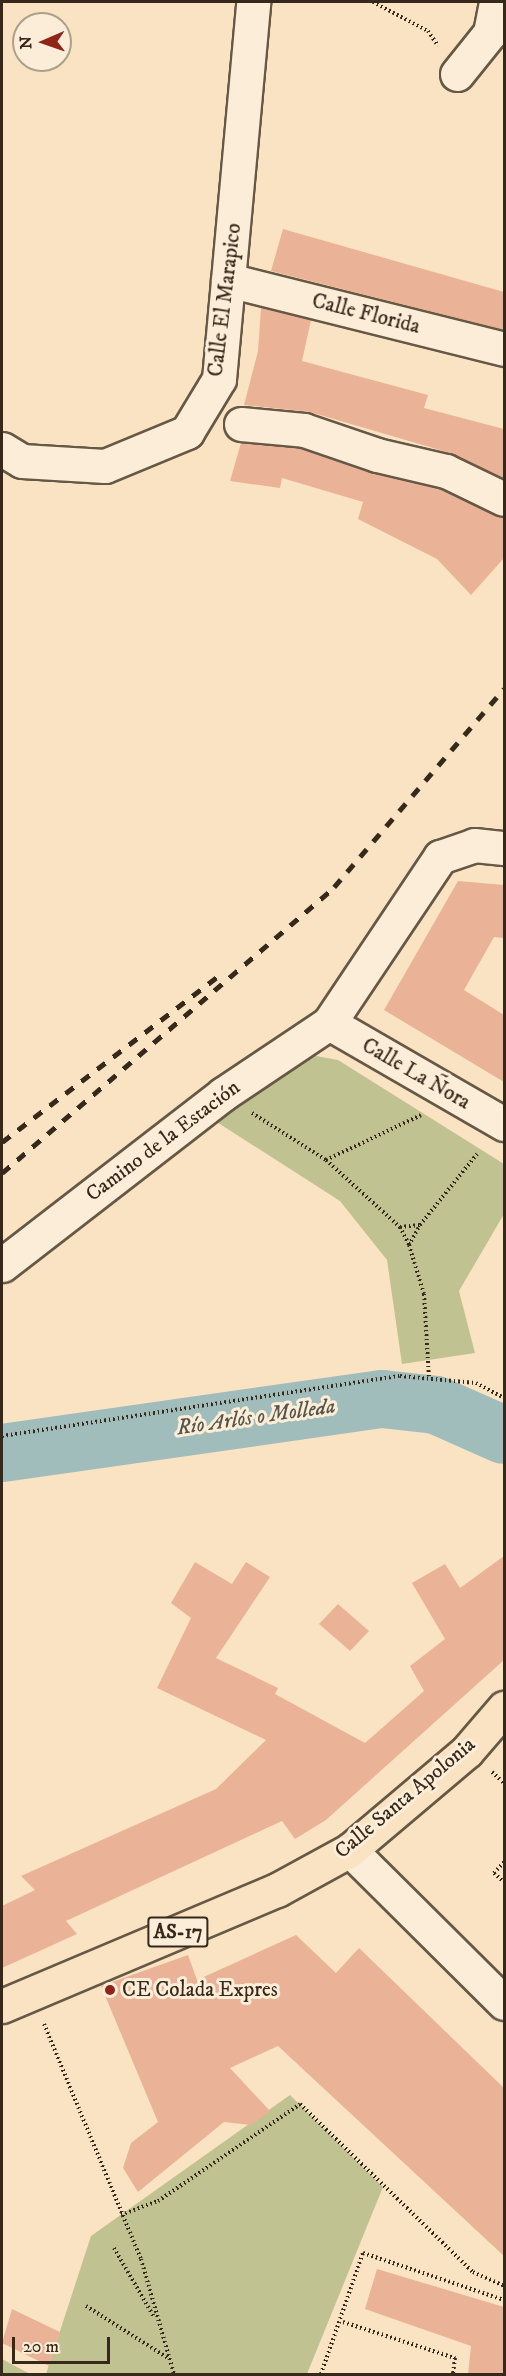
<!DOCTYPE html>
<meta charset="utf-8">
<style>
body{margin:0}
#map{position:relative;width:506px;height:2376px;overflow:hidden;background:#f9e3c2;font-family:"IM FELL DW Pica",serif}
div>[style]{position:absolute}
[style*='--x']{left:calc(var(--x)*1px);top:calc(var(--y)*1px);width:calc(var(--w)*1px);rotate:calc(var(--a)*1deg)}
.green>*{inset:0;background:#c0c391}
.river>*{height:58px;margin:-29px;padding:0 29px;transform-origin:29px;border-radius:29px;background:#a0bdbb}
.building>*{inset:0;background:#eab397}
.path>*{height:4px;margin-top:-2px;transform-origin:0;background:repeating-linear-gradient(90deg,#36291b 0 1.5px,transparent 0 4.5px)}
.roads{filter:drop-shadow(2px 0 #675845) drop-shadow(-2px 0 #675845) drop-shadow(0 2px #675845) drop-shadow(0 -2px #675845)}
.minor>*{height:33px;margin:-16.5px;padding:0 16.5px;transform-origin:16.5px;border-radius:16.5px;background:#fbedd7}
.major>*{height:33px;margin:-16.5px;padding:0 16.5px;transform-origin:16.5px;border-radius:16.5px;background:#f9e3c2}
.rail>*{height:4.5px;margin-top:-2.25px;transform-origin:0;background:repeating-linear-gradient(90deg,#36291b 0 10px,transparent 0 20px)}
.dots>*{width:16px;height:16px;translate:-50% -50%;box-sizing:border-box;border:3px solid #fbedd7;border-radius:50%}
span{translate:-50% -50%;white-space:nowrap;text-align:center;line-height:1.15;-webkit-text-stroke:6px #fbedd7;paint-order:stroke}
.shield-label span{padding:2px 4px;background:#fbedd7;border:2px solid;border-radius:4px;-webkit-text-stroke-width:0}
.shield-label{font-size:20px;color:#36291b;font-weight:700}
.street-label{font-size:21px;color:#36291b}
.poi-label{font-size:21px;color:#36291b}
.left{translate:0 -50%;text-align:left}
.water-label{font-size:22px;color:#56554b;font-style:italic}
.frame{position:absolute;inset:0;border:3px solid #36291b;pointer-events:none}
.north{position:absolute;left:12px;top:12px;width:60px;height:60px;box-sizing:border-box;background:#fbedd7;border:2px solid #ac9f8c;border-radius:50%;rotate:268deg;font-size:16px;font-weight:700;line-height:24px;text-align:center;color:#36291b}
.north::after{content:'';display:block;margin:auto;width:21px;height:27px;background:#8f2418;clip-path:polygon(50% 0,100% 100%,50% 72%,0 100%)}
.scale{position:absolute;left:12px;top:2337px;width:98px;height:27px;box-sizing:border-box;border:3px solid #36291b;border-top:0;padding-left:8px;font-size:18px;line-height:21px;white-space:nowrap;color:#36291b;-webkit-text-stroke:4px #fbedd7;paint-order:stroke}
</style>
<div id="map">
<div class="green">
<div style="clip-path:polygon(316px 1056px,338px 1060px,504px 1164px,504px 1214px,459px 1291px,475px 1353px,402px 1364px,387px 1260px,340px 1201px,209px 1117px,301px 1058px)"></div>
<div style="clip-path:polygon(290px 2095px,383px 2187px,307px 2374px,46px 2374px,91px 2236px)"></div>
<div style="clip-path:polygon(2px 2359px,30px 2374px,2px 2374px)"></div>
</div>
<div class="river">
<div style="--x:2;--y:1453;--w:384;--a:-8.1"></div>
<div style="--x:382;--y:1399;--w:54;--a:6.3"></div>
<div style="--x:436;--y:1405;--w:74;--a:23.8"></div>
</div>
<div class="building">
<div style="clip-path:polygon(283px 229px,504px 292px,504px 330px,271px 271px)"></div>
<div style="clip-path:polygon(261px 308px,311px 320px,302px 361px,428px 395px,424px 408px,504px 429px,504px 478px,450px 453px,310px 412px,244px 405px,258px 351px)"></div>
<div style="clip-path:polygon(241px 443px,300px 448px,440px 489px,504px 518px,504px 558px,471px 595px,437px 559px,358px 519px,363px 502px,282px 478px,280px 488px,230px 481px)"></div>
<div style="clip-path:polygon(458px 881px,504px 885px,504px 938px,494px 937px,464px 990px,504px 1015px,504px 1082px,384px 1010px)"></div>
<div style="clip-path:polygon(504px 1556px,504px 1660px,326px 1820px,295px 1839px,282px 1821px,66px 1921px,77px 1934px,2px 1968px,2px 1906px,35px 1890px,21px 1876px,216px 1789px,266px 1740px,157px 1688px,191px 1618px,171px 1603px,195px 1562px,232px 1584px,246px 1562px,270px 1577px,216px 1658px,278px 1688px,275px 1694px,365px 1743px,424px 1691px,410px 1666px,445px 1639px,412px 1583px,445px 1564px,460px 1588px)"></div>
<div style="clip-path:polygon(338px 1604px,369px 1631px,350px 1651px,319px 1624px)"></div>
<div style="clip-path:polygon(296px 1935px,336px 1973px,359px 1948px,504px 2088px,504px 2256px,278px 2046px,230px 2068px,270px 2111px,251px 2125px,224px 2122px,138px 2192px,123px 2168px,131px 2143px,158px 2122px,101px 1986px,188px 1955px,197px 1980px)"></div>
<div style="clip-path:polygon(377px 2269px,504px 2307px,504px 2374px,468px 2374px,471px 2346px,365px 2309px)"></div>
<div style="clip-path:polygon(12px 2309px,60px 2332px,49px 2366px,2px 2343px)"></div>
</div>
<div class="path">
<div style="--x:373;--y:2;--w:62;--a:27.8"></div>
<div style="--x:428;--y:31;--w:18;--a:56"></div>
<div style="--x:252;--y:1113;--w:88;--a:32.4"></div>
<div style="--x:326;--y:1160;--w:105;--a:-25.3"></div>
<div style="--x:326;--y:1160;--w:100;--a:42.2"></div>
<div style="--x:400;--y:1227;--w:20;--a:63"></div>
<div style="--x:409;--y:1245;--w:51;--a:73"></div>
<div style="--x:424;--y:1294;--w:84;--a:86.6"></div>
<div style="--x:400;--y:1227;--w:20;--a:-6"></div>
<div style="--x:420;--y:1225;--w:91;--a:-51.2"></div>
<div style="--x:409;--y:1245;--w:23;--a:-61"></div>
<div style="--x:2;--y:1436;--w:402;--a:-8.6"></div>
<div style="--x:400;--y:1376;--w:76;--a:5.3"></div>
<div style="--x:476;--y:1383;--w:32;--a:28"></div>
<div style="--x:492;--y:1772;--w:16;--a:43"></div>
<div style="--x:504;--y:1862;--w:15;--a:132"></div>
<div style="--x:494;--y:1873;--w:13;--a:42"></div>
<div style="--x:44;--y:2024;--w:254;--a:67.6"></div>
<div style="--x:141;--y:2259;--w:120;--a:74"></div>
<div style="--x:121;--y:2215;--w:40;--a:-21"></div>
<div style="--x:158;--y:2201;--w:172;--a:-34.3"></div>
<div style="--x:300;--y:2104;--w:241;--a:44.2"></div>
<div style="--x:473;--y:2272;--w:34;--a:24"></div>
<div style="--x:114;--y:2248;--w:80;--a:59.9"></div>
<div style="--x:86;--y:2306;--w:97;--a:32.4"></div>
<div style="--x:343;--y:2322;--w:118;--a:17.8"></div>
<div style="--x:455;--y:2358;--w:16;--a:97"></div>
<div style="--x:321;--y:2374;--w:128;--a:-70.9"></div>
<div style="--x:363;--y:2253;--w:149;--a:18.4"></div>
</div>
<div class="roads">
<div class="minor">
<div style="--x:457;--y:74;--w:53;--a:-51.2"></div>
<div style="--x:490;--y:33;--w:32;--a:-79"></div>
<div style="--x:228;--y:280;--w:284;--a:14"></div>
<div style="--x:241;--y:424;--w:63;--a:5.4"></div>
<div style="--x:304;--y:430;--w:77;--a:18.9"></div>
<div style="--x:377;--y:455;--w:71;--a:13.1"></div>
<div style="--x:446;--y:471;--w:64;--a:25.8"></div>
<div style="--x:2;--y:449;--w:23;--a:31"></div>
<div style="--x:22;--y:461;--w:83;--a:3.4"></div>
<div style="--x:105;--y:466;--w:89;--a:-22.5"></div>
<div style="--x:187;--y:432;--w:62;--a:-58.9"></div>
<div style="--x:219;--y:379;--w:379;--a:-84.8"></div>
<div style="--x:329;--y:1023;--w:202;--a:30"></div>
<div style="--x:2;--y:1265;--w:279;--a:-37.7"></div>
<div style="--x:223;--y:1094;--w:128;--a:-33.8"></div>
<div style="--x:329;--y:1023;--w:200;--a:-56.2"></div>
<div style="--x:440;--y:857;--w:36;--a:-19"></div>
<div style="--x:474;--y:845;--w:30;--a:6"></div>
<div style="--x:350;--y:1850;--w:217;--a:44.8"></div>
</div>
<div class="major">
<div style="--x:2;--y:2006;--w:298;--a:-22.9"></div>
<div style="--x:277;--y:1890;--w:83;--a:-28.7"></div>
<div style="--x:350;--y:1850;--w:153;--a:-40.2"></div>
<div style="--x:467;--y:1751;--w:57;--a:-49.3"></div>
</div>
</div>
<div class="rail">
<div style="--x:2;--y:1142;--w:277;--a:-37.5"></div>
<div style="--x:2;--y:1173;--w:438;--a:-40.7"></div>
<div style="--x:334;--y:887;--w:261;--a:-49.4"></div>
</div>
<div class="dots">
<div style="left:110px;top:1990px;background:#8f2418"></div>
</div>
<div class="shield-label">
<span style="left:178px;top:1932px">AS-17</span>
</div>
<div class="street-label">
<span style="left:225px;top:300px;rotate:-83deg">Calle El Marapico</span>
<span style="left:366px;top:314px;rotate:14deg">Calle Florida</span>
<span style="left:416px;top:1074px;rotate:30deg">Calle La Ñora</span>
<span style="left:163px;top:1141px;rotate:-37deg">Camino de la Estación</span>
<span style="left:405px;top:1798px;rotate:-40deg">Calle Santa Apolonia</span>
</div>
<div class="poi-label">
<span class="left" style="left:122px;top:1990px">CE Colada Expres</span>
</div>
<div class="water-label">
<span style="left:256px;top:1417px;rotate:-8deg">Río Arlós o Molleda</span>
</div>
<div class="frame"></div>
<div class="north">N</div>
<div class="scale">20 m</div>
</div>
